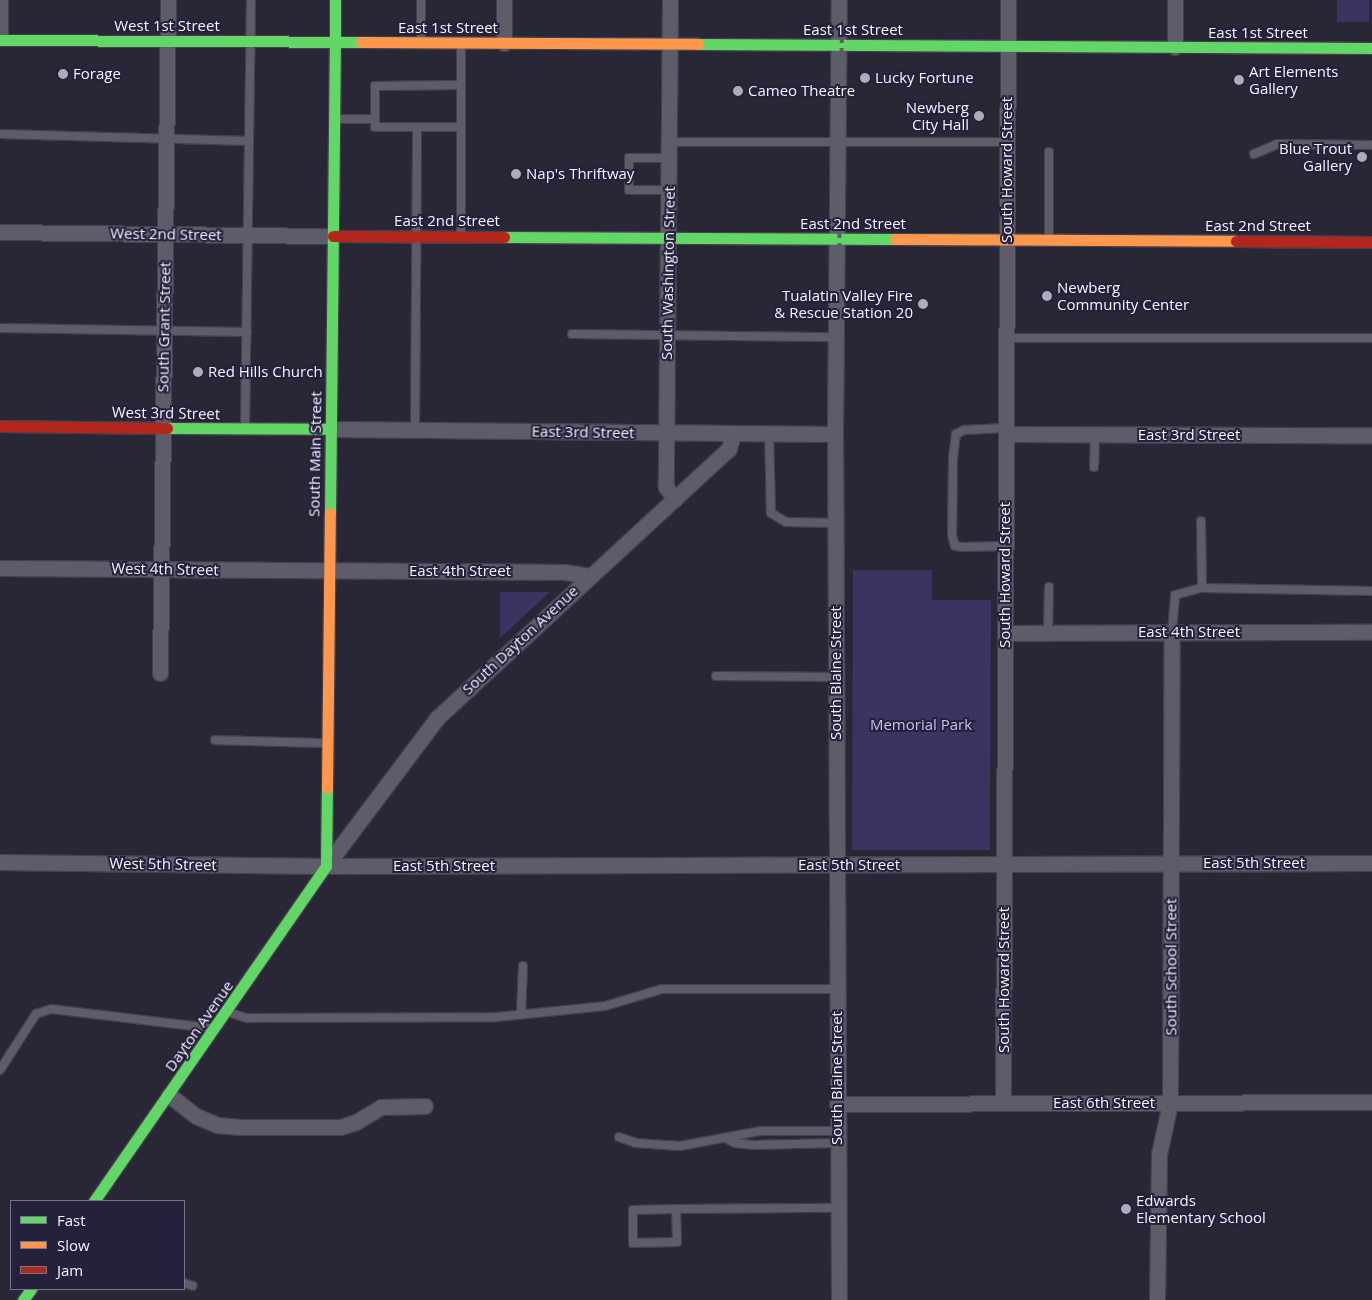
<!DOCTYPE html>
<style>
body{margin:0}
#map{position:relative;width:1372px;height:1300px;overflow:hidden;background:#292635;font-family:"Open Sans",sans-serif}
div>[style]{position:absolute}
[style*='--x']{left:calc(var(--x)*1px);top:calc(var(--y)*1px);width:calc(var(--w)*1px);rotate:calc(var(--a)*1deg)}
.green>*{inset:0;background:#3b3360}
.roads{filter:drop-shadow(1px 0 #44414d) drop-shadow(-1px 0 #44414d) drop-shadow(0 1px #44414d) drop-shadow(0 -1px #44414d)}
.lane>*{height:8px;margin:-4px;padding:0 4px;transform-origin:4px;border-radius:4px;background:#5f5c69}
.street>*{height:15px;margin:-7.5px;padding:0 7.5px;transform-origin:7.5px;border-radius:7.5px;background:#5f5c69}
.fast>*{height:11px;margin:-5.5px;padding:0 5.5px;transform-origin:5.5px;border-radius:5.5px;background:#63d668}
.slow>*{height:11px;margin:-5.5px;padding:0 5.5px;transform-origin:5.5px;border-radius:5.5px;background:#ff974d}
.jam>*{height:11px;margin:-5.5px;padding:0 5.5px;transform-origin:5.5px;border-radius:5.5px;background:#b3261e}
.rail>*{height:4px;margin-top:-2px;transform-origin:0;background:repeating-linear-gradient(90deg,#605d69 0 10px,transparent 0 15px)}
.dots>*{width:14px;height:14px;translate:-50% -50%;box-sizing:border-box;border:2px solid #25203b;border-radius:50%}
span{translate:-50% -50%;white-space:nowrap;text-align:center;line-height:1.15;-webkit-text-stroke:4px #25203b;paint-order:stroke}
.street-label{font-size:15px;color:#f5f4ff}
.poi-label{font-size:15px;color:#f5f4ff}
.left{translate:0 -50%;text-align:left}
.right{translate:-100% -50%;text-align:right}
.park-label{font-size:15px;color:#c8c2f4}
.legend{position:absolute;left:10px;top:1200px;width:175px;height:90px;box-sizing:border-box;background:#25203b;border:1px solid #787589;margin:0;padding:6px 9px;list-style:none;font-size:15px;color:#f5f4ff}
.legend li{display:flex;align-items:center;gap:10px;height:25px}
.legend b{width:25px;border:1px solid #787589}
</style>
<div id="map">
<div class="green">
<div style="clip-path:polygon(1337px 0,1369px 0,1369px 22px,1337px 22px)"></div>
<div style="clip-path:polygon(853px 570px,932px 570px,932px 600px,991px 600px,990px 850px,852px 850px)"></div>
<div style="clip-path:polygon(500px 592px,550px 592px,500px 638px)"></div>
</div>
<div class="roads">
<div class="lane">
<div style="--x:421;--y:40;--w:40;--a:-90"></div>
<div style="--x:336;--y:119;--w:39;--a:0"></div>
<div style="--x:461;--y:127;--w:86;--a:180"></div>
<div style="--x:375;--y:127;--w:41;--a:-90"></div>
<div style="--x:375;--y:86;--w:86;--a:-0.7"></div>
<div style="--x:0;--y:134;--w:249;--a:1.6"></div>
<div style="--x:669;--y:142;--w:338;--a:0"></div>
<div style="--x:1254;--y:154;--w:25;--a:-23"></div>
<div style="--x:1277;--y:144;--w:95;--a:0.6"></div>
<div style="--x:669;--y:190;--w:40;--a:180"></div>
<div style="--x:629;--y:190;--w:32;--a:-90"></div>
<div style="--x:629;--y:158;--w:40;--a:0"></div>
<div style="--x:461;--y:236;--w:191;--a:-90"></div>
<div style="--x:1049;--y:238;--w:86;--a:-90"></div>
<div style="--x:0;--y:328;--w:247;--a:0.9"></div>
<div style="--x:572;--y:334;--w:263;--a:0.7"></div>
<div style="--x:1006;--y:338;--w:366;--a:0"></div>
<div style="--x:245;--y:428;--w:428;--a:-89.2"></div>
<div style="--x:1005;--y:428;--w:41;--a:177.2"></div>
<div style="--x:964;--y:430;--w:9;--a:153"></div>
<div style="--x:956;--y:434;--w:24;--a:97"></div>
<div style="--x:953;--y:458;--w:77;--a:90.7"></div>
<div style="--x:952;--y:535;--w:11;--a:75"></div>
<div style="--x:955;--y:546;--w:8;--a:7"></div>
<div style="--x:963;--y:547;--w:42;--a:-1.4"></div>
<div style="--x:415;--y:430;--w:303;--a:-89.6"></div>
<div style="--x:769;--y:433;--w:80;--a:88.6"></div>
<div style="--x:771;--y:513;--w:17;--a:31"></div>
<div style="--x:786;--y:522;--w:49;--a:1.2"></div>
<div style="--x:1094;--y:467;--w:33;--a:-88"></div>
<div style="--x:1201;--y:521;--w:67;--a:89.1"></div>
<div style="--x:1202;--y:588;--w:170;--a:1"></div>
<div style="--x:1172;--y:632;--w:37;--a:-85"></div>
<div style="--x:1175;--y:595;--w:28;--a:-15"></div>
<div style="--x:1048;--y:633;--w:46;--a:-88.8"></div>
<div style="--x:716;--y:676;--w:120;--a:0.5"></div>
<div style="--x:215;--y:740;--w:110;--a:1.6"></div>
<div style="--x:228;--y:1012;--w:20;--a:18"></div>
<div style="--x:247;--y:1018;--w:250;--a:-0.2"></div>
<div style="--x:497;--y:1017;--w:109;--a:-5.8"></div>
<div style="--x:605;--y:1006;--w:59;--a:-16.6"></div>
<div style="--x:662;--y:989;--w:175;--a:0"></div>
<div style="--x:521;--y:1014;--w:48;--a:-87.6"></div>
<div style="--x:0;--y:1070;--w:67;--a:-57.3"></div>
<div style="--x:36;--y:1014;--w:16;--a:-18"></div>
<div style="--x:51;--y:1009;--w:160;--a:6.8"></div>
<div style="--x:619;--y:1137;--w:18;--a:19"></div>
<div style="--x:636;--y:1143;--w:44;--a:3.9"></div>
<div style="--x:680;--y:1146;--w:81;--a:-10.6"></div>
<div style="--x:760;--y:1131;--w:77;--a:0"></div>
<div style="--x:725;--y:1138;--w:11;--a:27"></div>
<div style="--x:735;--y:1143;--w:19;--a:6"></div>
<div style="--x:754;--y:1145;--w:83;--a:-1.4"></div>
<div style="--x:676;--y:1209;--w:162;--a:-0.4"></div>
<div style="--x:676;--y:1209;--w:33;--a:88"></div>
<div style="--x:677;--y:1242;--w:44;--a:178.7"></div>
<div style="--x:633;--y:1243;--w:33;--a:-90"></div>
<div style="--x:633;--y:1210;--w:43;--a:-1.3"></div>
<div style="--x:184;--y:1283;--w:9;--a:18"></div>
</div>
<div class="street">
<div style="--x:670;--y:0;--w:487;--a:90.5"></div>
<div style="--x:666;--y:487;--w:15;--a:53"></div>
<div style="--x:0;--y:37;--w:37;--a:-90"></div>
<div style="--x:504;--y:43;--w:43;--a:-90"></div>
<div style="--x:1175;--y:47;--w:47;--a:-90"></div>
<div style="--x:0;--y:232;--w:333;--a:0.7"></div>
<div style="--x:331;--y:429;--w:504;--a:0.57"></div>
<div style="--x:1006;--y:434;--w:366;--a:0.2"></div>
<div style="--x:0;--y:568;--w:565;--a:0.41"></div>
<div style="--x:565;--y:572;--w:25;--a:9"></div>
<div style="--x:1005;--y:633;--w:367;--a:-0.2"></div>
<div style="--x:160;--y:673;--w:673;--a:-89.32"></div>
<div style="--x:0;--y:862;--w:326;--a:0.7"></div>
<div style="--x:326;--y:866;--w:1046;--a:-0.16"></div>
<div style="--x:326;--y:866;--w:185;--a:-53.1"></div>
<div style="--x:437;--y:718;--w:397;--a:-42.7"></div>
<div style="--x:729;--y:449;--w:16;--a:-76"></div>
<div style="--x:169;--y:1095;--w:34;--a:38"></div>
<div style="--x:196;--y:1116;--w:23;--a:23"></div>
<div style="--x:217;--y:1125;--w:21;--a:5"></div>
<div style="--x:238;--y:1127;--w:102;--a:0"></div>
<div style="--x:340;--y:1127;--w:17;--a:-17"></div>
<div style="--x:356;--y:1122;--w:29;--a:-31"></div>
<div style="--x:381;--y:1107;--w:44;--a:-1.3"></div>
<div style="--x:1003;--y:1103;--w:1103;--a:-89.74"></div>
<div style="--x:837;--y:1104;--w:535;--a:-0.21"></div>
<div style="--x:839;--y:1300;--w:866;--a:-90.26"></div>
<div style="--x:835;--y:434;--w:434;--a:-89.5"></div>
<div style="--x:1157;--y:1300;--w:146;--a:-89.2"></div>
<div style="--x:1159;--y:1154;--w:52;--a:-77.8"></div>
<div style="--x:1170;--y:1103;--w:471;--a:-89.8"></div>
</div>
<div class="fast">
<div style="--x:335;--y:0;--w:42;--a:90"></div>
<div style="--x:0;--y:40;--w:361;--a:0.3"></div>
<div style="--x:698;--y:44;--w:674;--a:0.34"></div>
<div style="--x:504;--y:237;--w:391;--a:0.3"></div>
<div style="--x:167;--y:428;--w:164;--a:0.3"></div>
<div style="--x:330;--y:513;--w:471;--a:-89.4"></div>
<div style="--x:94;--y:1201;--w:407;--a:-55.3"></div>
<div style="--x:326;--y:866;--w:78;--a:-89.3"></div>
<div style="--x:23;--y:1300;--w:14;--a:-54"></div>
</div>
<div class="slow">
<div style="--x:361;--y:42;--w:337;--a:0.3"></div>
<div style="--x:895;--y:239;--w:341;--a:0.3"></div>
<div style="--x:327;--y:788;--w:275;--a:-89.4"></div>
</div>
<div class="jam">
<div style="--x:333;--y:236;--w:171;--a:0.3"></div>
<div style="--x:1236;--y:241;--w:136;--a:0.4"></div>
<div style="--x:0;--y:426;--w:167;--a:0.7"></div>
</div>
</div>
<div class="rail">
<div style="--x:841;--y:1300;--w:867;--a:-90.26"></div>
<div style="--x:837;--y:433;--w:433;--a:-89.3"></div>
</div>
<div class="dots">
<div style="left:63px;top:74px;background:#aeacb8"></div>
<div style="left:865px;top:78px;background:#aeacb8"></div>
<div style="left:1239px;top:80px;background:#aeacb8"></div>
<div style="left:738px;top:91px;background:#aeacb8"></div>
<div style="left:979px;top:116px;background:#aeacb8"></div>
<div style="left:1362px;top:157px;background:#aeacb8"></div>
<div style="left:516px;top:174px;background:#aeacb8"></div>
<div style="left:1047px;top:296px;background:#aeacb8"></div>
<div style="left:923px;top:304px;background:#aeacb8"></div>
<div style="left:198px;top:372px;background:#aeacb8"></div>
<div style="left:1126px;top:1209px;background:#aeacb8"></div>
</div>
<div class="street-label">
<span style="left:167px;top:26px">West 1st Street</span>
<span style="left:448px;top:28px">East 1st Street</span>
<span style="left:853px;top:30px">East 1st Street</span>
<span style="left:1258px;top:33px">East 1st Street</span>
<span style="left:1007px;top:170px;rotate:-90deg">South Howard Street</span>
<span style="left:447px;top:221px">East 2nd Street</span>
<span style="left:853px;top:224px">East 2nd Street</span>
<span style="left:1258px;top:226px">East 2nd Street</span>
<span style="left:166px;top:234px;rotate:1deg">West 2nd Street</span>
<span style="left:668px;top:273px;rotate:-89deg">South Washington Street</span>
<span style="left:164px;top:327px;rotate:-89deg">South Grant Street</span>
<span style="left:166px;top:413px;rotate:1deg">West 3rd Street</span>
<span style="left:583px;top:432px;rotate:1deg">East 3rd Street</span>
<span style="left:1189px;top:435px">East 3rd Street</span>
<span style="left:315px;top:454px;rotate:-89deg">South Main Street</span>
<span style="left:165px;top:569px;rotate:1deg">West 4th Street</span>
<span style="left:460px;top:571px">East 4th Street</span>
<span style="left:1005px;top:575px;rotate:-90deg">South Howard Street</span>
<span style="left:1189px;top:632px">East 4th Street</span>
<span style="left:520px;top:640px;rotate:-43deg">South Dayton Avenue</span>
<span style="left:836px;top:673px;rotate:-90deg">South Blaine Street</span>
<span style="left:1254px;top:863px">East 5th Street</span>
<span style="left:163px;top:864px;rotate:1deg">West 5th Street</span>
<span style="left:849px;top:865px">East 5th Street</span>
<span style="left:444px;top:866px">East 5th Street</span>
<span style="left:1171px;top:967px;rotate:-90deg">South School Street</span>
<span style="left:1004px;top:980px;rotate:-90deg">South Howard Street</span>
<span style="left:199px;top:1026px;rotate:-55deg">Dayton Avenue</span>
<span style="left:837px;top:1078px;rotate:-90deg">South Blaine Street</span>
<span style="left:1104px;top:1103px">East 6th Street</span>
</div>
<div class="poi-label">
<span class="left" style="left:1249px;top:80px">Art Elements<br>Gallery</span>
<span class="left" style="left:73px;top:74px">Forage</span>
<span class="left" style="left:875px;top:78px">Lucky Fortune</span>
<span class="left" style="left:748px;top:91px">Cameo Theatre</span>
<span class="right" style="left:969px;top:116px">Newberg<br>City Hall</span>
<span class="right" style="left:1352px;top:157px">Blue Trout<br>Gallery</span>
<span class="left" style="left:526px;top:174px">Nap's Thriftway</span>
<span class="left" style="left:1057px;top:296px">Newberg<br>Community Center</span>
<span class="right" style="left:913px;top:304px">Tualatin Valley Fire<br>&amp; Rescue Station 20</span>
<span class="left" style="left:208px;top:372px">Red Hills Church</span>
<span class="left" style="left:1136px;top:1209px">Edwards<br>Elementary School</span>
</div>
<div class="park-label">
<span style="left:921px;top:725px">Memorial Park</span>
</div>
<ul class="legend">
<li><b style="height:6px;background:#63d668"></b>Fast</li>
<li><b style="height:6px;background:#ff974d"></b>Slow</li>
<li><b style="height:6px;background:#b3261e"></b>Jam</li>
</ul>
</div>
